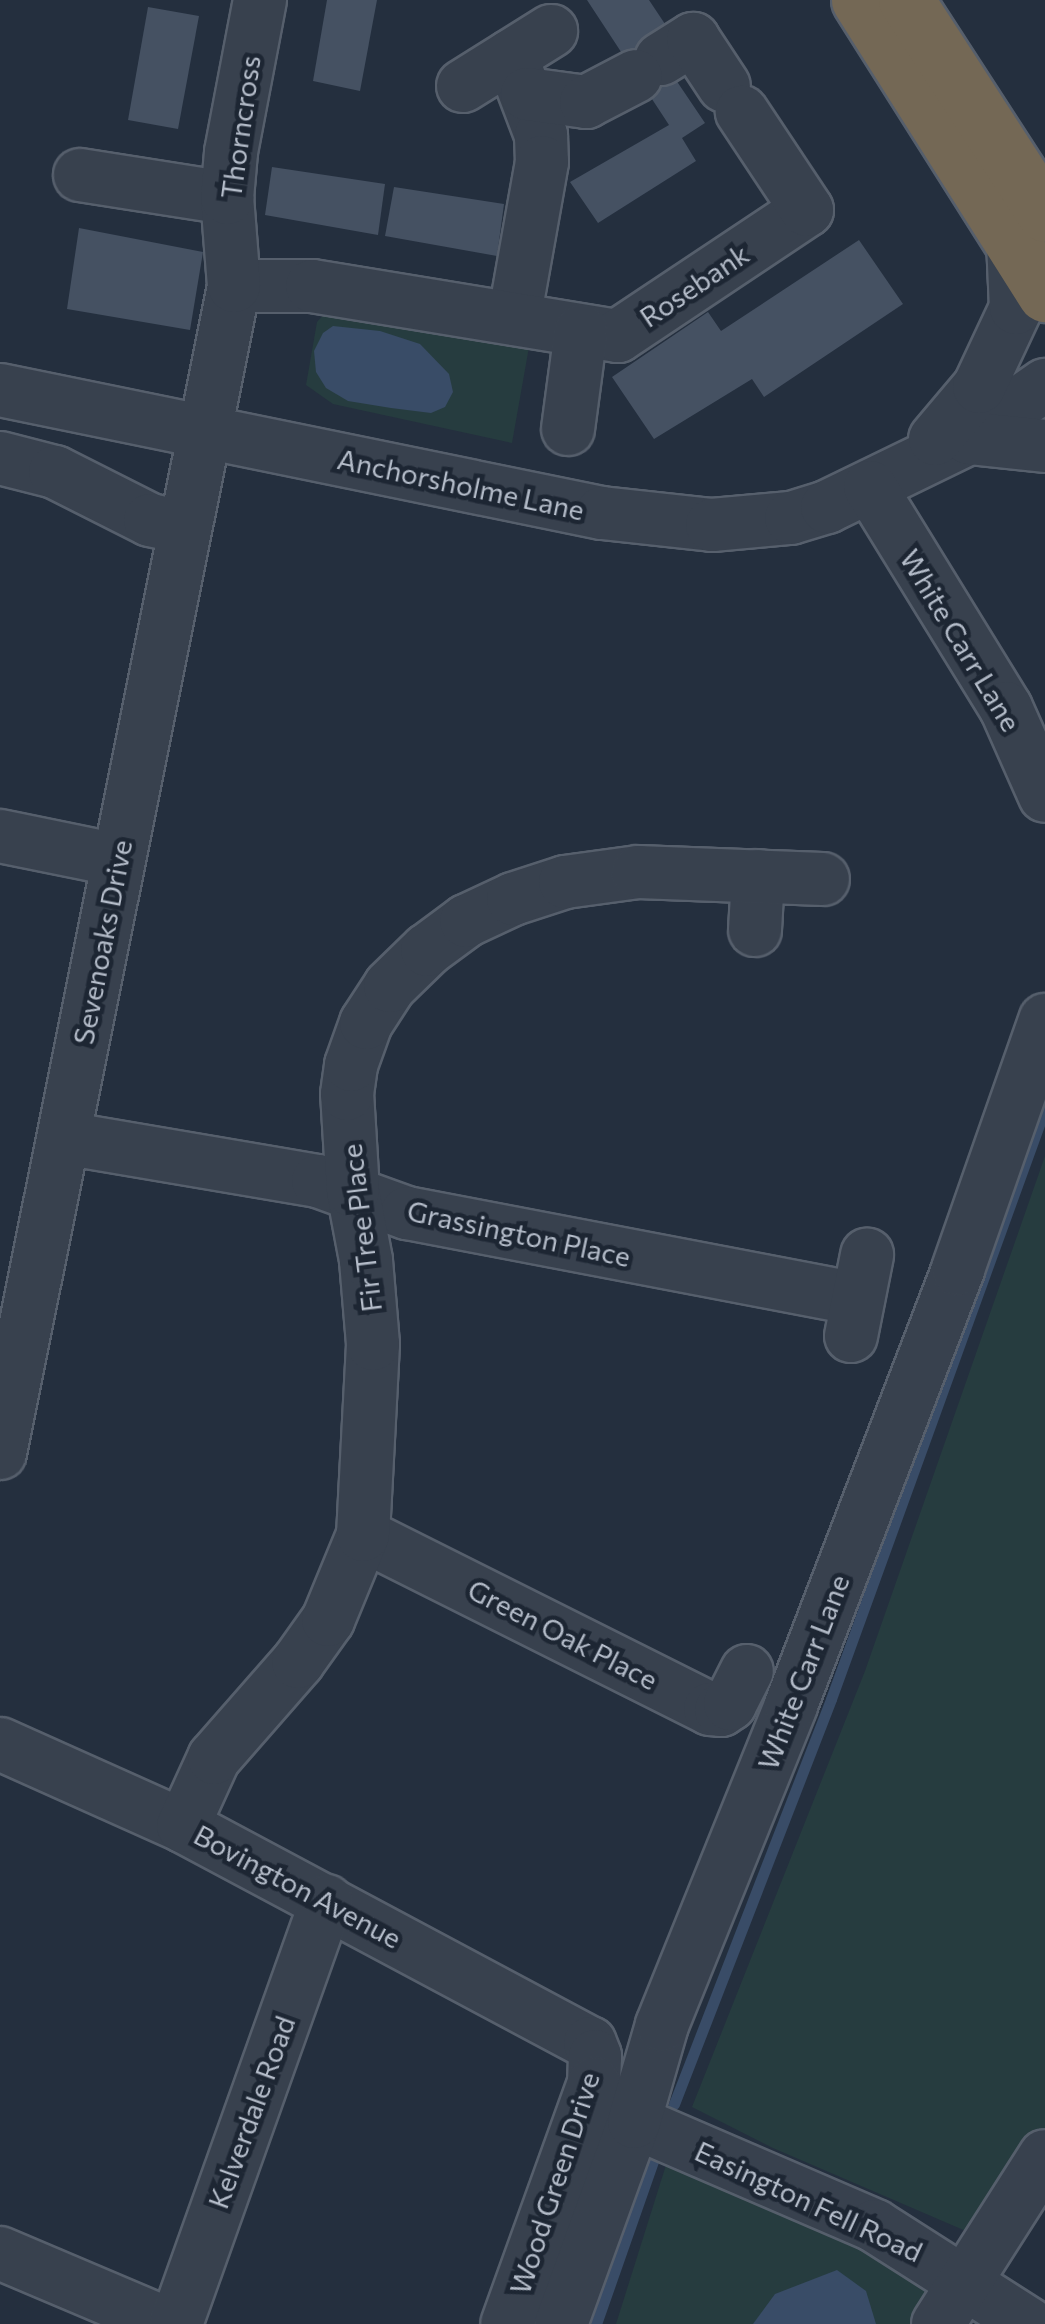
<!DOCTYPE html>
<style>
body{margin:0}
#map{position:relative;width:1045px;height:2324px;overflow:hidden;background:#242f3e;font-family:Commissioner,sans-serif}
div>[style]{position:absolute}
[style*='--x']{left:calc(var(--x)*1px);top:calc(var(--y)*1px);width:calc(var(--w)*1px);rotate:calc(var(--a)*1deg)}
.green>*{inset:0;background:#263c3f}
.water>*{inset:0;background:#394c67}
.stream>*{height:11px;margin:-5.5px;padding:0 5.5px;transform-origin:5.5px;border-radius:5.5px;background:#394c67}
.building>*{inset:0;background:#455162}
.roads{filter:drop-shadow(2px 0 #565f6c) drop-shadow(-2px 0 #565f6c) drop-shadow(0 2px #565f6c) drop-shadow(0 -2px #565f6c)}
.minor>*{height:52px;margin:-26px;padding:0 26px;transform-origin:26px;border-radius:26px;background:#38414e}
.highway>*{height:55px;margin:-27.5px;padding:0 27.5px;transform-origin:27.5px;border-radius:27.5px;background:#746855}
span{translate:-50% -50%;white-space:nowrap;text-align:center;line-height:1.15;-webkit-text-stroke:9px #1d2633;paint-order:stroke}
.street-label{font-size:28px;color:#b4bcc9}
</style>
<div id="map">
<div class="green">
<div style="clip-path:polygon(324px 314px,529px 347px,512px 443px,333px 404px,306px 385px,317px 322px)"></div>
<div style="clip-path:polygon(1045px 1156px,1045px 2141px,989px 2241px,773px 2148px,692px 2107px,865px 1671px)"></div>
<div style="clip-path:polygon(666px 2165px,839px 2232px,953px 2299px,938px 2324px,616px 2324px)"></div>
</div>
<div class="water">
<div style="clip-path:polygon(333px 326px,380px 331px,420px 344px,449px 374px,453px 392px,445px 407px,431px 413px,391px 408px,348px 401px,326px 388px,316px 372px,314px 351px,323px 333px)"></div>
<div style="clip-path:polygon(837px 2270px,866px 2291px,876px 2324px,753px 2324px,775px 2294px)"></div>
</div>
<div class="stream">
<div style="--x:674;--y:2104;--w:434;--a:-68.8"></div>
<div style="--x:831;--y:1699;--w:629;--a:-70.09"></div>
<div style="--x:596;--y:2324;--w:181;--a:-70.7"></div>
</div>
<div class="building">
<div style="clip-path:polygon(327px 0,377px 0,360px 91px,313px 81px)"></div>
<div style="clip-path:polygon(587px 0,649px 0,671px 33px,653px 46px,705px 123px,682px 138px,696px 161px,598px 223px,570px 182px,669px 125px)"></div>
<div style="clip-path:polygon(148px 7px,199px 16px,178px 129px,128px 120px)"></div>
<div style="clip-path:polygon(272px 167px,385px 184px,378px 235px,265px 215px)"></div>
<div style="clip-path:polygon(394px 187px,504px 204px,497px 256px,385px 236px)"></div>
<div style="clip-path:polygon(79px 228px,203px 252px,190px 330px,67px 309px)"></div>
<div style="clip-path:polygon(859px 240px,903px 304px,764px 397px,752px 379px,654px 439px,612px 377px,708px 312px,721px 331px)"></div>
</div>
<div class="roads">
<div class="minor">
<div style="--x:511;--y:56;--w:85;--a:69.2"></div>
<div style="--x:541;--y:135;--w:27;--a:88"></div>
<div style="--x:542;--y:162;--w:159;--a:100.1"></div>
<div style="--x:661;--y:59;--w:38;--a:-32"></div>
<div style="--x:693;--y:39;--w:56;--a:56.6"></div>
<div style="--x:463;--y:86;--w:104;--a:-32"></div>
<div style="--x:527;--y:94;--w:60;--a:7.7"></div>
<div style="--x:586;--y:102;--w:56;--a:-27.5"></div>
<div style="--x:80;--y:175;--w:149;--a:8.9"></div>
<div style="--x:234;--y:286;--w:78;--a:0"></div>
<div style="--x:312;--y:286;--w:310;--a:9.3"></div>
<div style="--x:618;--y:336;--w:227;--a:-33.7"></div>
<div style="--x:807;--y:210;--w:118;--a:-123.6"></div>
<div style="--x:0;--y:390;--w:614;--a:11.55"></div>
<div style="--x:602;--y:513;--w:111;--a:6.2"></div>
<div style="--x:712;--y:525;--w:79;--a:-5.1"></div>
<div style="--x:791;--y:518;--w:38;--a:-17"></div>
<div style="--x:827;--y:507;--w:158;--a:-25.9"></div>
<div style="--x:969;--y:438;--w:93;--a:-34.9"></div>
<div style="--x:568;--y:429;--w:99;--a:-82.4"></div>
<div style="--x:969;--y:438;--w:76;--a:6"></div>
<div style="--x:935;--y:439;--w:68;--a:-49.8"></div>
<div style="--x:979;--y:387;--w:87;--a:-64.9"></div>
<div style="--x:1016;--y:308;--w:66;--a:-92.6"></div>
<div style="--x:0;--y:458;--w:57;--a:14.3"></div>
<div style="--x:55;--y:472;--w:106;--a:26.8"></div>
<div style="--x:150;--y:520;--w:34;--a:12"></div>
<div style="--x:870;--y:487;--w:259;--a:58.4"></div>
<div style="--x:1006;--y:708;--w:96;--a:66.1"></div>
<div style="--x:0;--y:836;--w:120;--a:11.5"></div>
<div style="--x:755;--y:930;--w:54;--a:-86.8"></div>
<div style="--x:64;--y:1138;--w:258;--a:9.6"></div>
<div style="--x:318;--y:1181;--w:95;--a:19.8"></div>
<div style="--x:407;--y:1213;--w:459;--a:10.8"></div>
<div style="--x:851;--y:1336;--w:83;--a:-78.8"></div>
<div style="--x:0;--y:1453;--w:1190;--a:-78.66"></div>
<div style="--x:234;--y:286;--w:88;--a:-94.5"></div>
<div style="--x:227;--y:198;--w:46;--a:-85"></div>
<div style="--x:231;--y:152;--w:155;--a:-79.2"></div>
<div style="--x:363;--y:1535;--w:388;--a:26.6"></div>
<div style="--x:710;--y:1709;--w:11;--a:5"></div>
<div style="--x:721;--y:1710;--w:11;--a:-34"></div>
<div style="--x:730;--y:1704;--w:37;--a:-63"></div>
<div style="--x:0;--y:1744;--w:201;--a:24.1"></div>
<div style="--x:183;--y:1826;--w:461;--a:28.1"></div>
<div style="--x:590;--y:2043;--w:14;--a:69"></div>
<div style="--x:595;--y:2056;--w:27;--a:92"></div>
<div style="--x:594;--y:2083;--w:256;--a:109.8"></div>
<div style="--x:183;--y:1826;--w:75;--a:-65.5"></div>
<div style="--x:214;--y:1758;--w:128;--a:-48.8"></div>
<div style="--x:298;--y:1662;--w:52;--a:-54.5"></div>
<div style="--x:328;--y:1620;--w:92;--a:-67.6"></div>
<div style="--x:363;--y:1535;--w:191;--a:-87"></div>
<div style="--x:373;--y:1344;--w:84;--a:-94.8"></div>
<div style="--x:366;--y:1260;--w:70;--a:-100.7"></div>
<div style="--x:353;--y:1191;--w:97;--a:-93.5"></div>
<div style="--x:347;--y:1094;--w:29;--a:-82"></div>
<div style="--x:351;--y:1065;--w:45;--a:-70.3"></div>
<div style="--x:366;--y:1023;--w:44;--a:-57"></div>
<div style="--x:390;--y:986;--w:52;--a:-44.2"></div>
<div style="--x:427;--y:950;--w:49;--a:-36.6"></div>
<div style="--x:466;--y:921;--w:52;--a:-25.1"></div>
<div style="--x:513;--y:899;--w:55;--a:-18.1"></div>
<div style="--x:565;--y:882;--w:74;--a:-7.8"></div>
<div style="--x:638;--y:872;--w:185;--a:2.2"></div>
<div style="--x:634;--y:2122;--w:262;--a:23.3"></div>
<div style="--x:875;--y:2226;--w:183;--a:32.5"></div>
<div style="--x:0;--y:2253;--w:181;--a:23"></div>
<div style="--x:176;--y:2324;--w:449;--a:-70.4"></div>
<div style="--x:561;--y:2324;--w:215;--a:-70.1"></div>
<div style="--x:634;--y:2122;--w:101;--a:-73.9"></div>
<div style="--x:662;--y:2025;--w:345;--a:-68"></div>
<div style="--x:791;--y:1705;--w:467;--a:-69"></div>
<div style="--x:958;--y:1269;--w:264;--a:-70.7"></div>
<div style="--x:938;--y:2324;--w:199;--a:-57.5"></div>
</div>
<div class="highway">
<div style="--x:859;--y:0;--w:348;--a:57.7"></div>
<div style="--x:906;--y:0;--w:255;--a:57"></div>
</div>
</div>
<div class="street-label">
<span style="left:240px;top:127px;rotate:-82deg">Thorncross</span>
<span style="left:694px;top:285px;rotate:-34deg">Rosebank</span>
<span style="left:461px;top:484px;rotate:12deg">Anchorsholme Lane</span>
<span style="left:961px;top:640px;rotate:59deg">White Carr Lane</span>
<span style="left:102px;top:942px;rotate:-79deg">Sevenoaks Drive</span>
<span style="left:361px;top:1228px;rotate:-97deg">Fir Tree Place</span>
<span style="left:519px;top:1233px;rotate:12deg">Grassington Place</span>
<span style="left:563px;top:1634px;rotate:27deg">Green Oak Place</span>
<span style="left:803px;top:1672px;rotate:-69deg">White Carr Lane</span>
<span style="left:298px;top:1886px;rotate:28deg">Bovington Avenue</span>
<span style="left:251px;top:2112px;rotate:-70deg">Kelverdale Road</span>
<span style="left:554px;top:2183px;rotate:-72deg">Wood Green Drive</span>
<span style="left:809px;top:2201px;rotate:25deg">Easington Fell Road</span>
</div>
</div>
